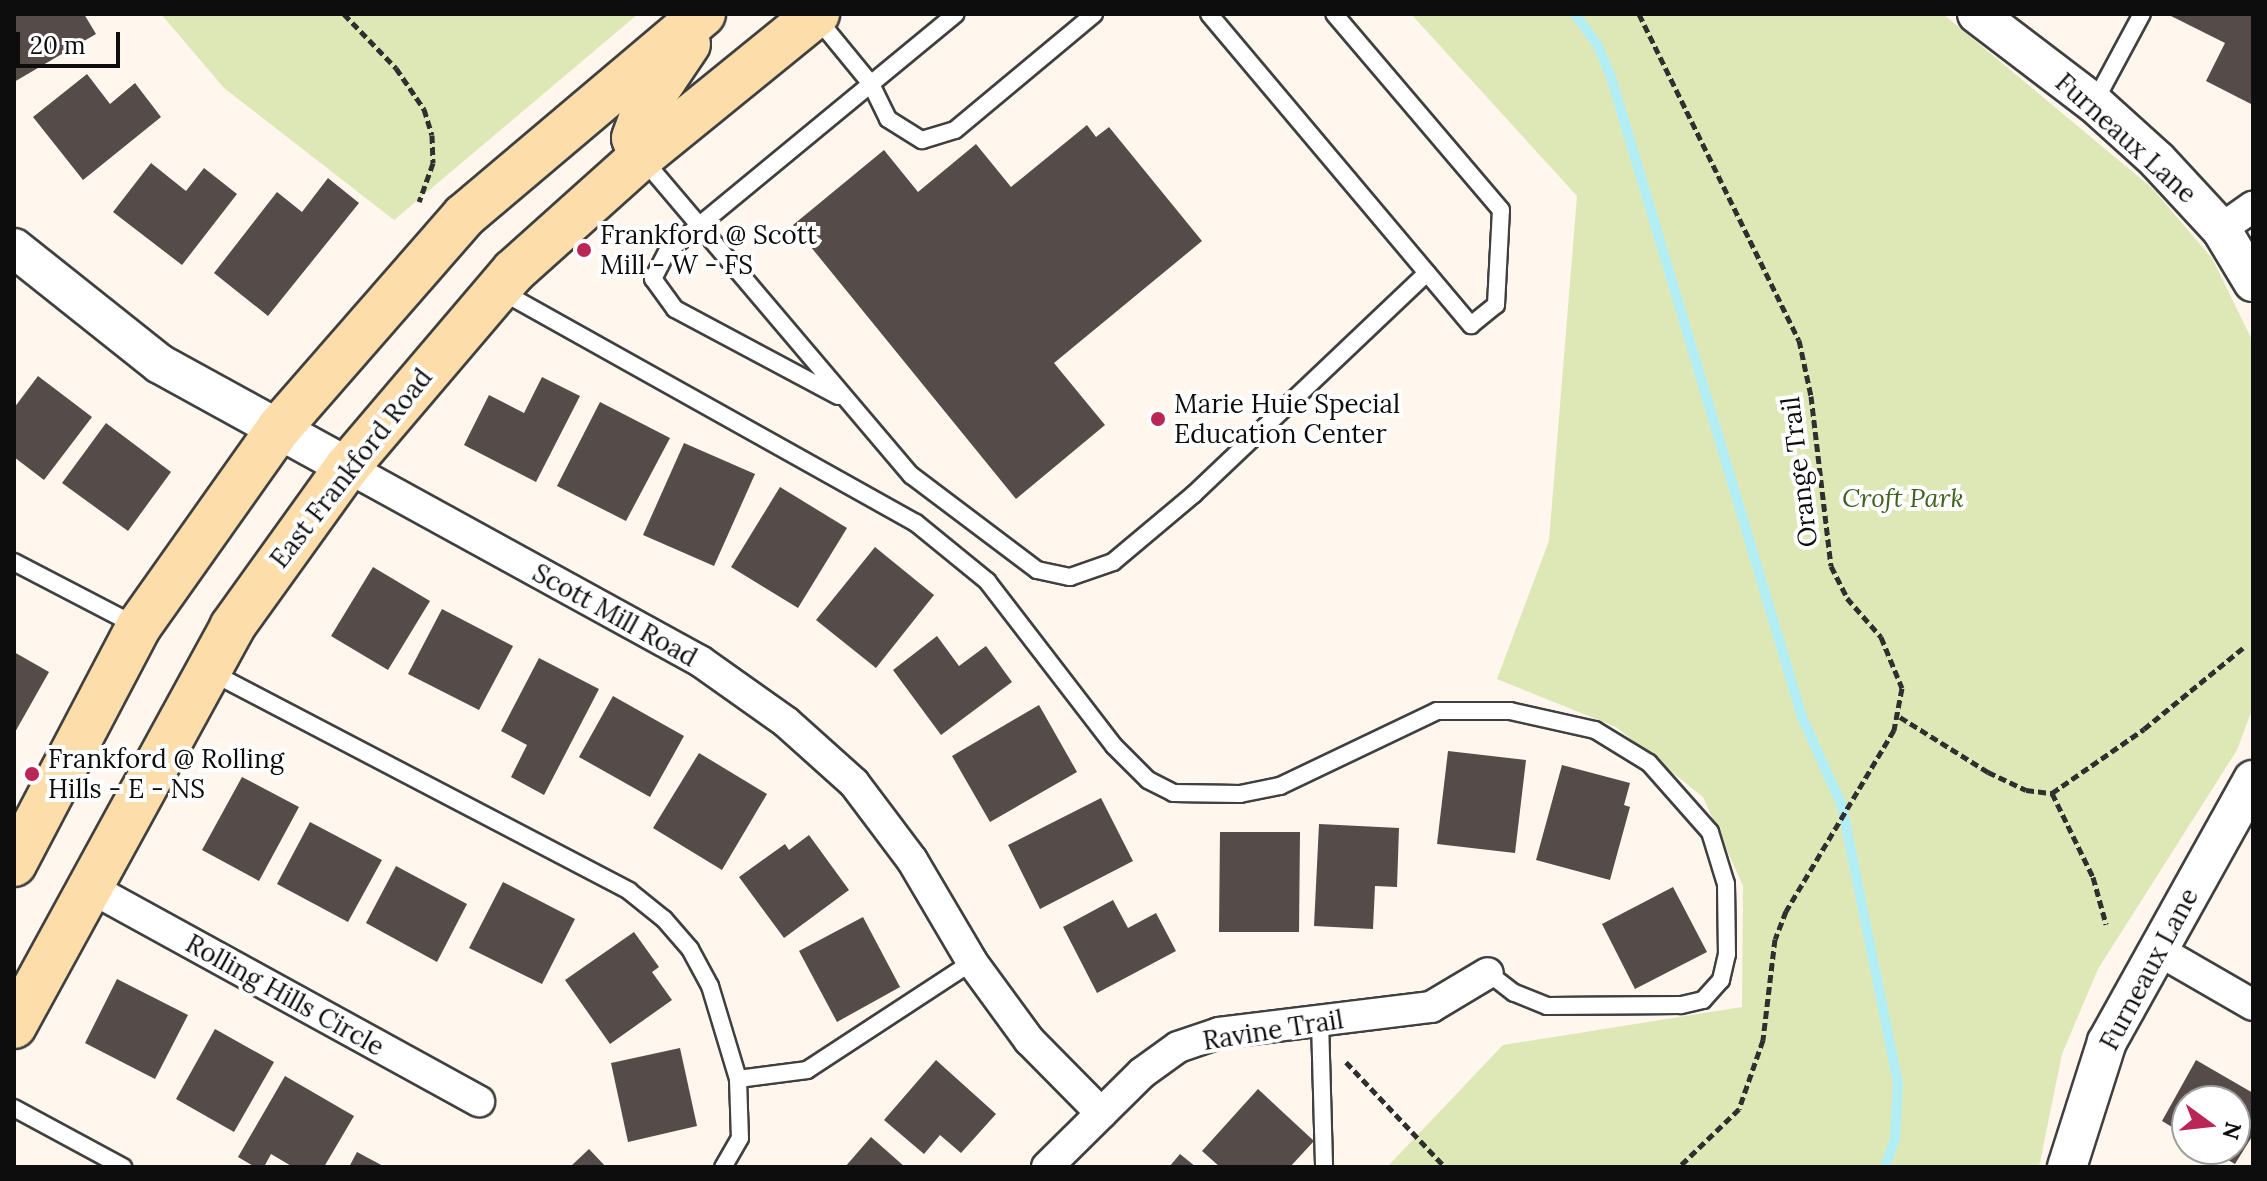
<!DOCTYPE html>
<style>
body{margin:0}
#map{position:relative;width:2267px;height:1181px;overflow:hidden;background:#fff6ed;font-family:Lora,serif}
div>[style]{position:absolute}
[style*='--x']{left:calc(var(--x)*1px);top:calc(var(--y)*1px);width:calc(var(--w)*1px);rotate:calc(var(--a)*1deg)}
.green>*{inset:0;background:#dee8b7}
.stream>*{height:10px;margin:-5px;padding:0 5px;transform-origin:5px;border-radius:5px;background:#b3eef5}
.building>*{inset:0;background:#554b49}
.path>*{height:5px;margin-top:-2.5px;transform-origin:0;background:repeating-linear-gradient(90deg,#2f2f2f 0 8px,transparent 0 12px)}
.roads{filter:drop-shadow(2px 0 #404040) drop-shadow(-2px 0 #404040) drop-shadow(0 2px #404040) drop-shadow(0 -2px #404040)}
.service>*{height:16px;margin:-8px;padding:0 8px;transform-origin:8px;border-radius:8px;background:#fff}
.minor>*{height:30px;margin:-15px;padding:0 15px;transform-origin:15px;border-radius:15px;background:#fff}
.tertiary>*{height:38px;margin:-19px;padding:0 19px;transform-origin:19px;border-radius:19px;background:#fff}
.secondary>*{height:44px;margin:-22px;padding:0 22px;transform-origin:22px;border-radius:22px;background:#fddda9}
.dots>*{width:22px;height:22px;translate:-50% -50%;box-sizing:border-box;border:4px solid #fff;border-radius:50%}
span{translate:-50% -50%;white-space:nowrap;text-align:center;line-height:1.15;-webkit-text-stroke:8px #fff;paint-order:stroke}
.street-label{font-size:26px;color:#0d0d0d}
.poi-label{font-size:26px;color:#0d0d0d}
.left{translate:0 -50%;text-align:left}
.park-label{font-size:26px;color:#3f631e;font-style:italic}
.frame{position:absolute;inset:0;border:16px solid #0d0d0d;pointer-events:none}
.north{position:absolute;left:2171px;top:1085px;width:80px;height:80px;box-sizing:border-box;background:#fff;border:2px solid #9e9e9e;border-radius:50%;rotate:105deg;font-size:22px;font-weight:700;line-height:32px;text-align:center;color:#0d0d0d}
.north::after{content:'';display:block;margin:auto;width:28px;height:36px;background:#ba2756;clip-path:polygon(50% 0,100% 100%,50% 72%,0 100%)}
.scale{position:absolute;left:16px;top:32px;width:104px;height:36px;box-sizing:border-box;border:4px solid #0d0d0d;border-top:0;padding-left:10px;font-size:24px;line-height:28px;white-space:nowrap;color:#0d0d0d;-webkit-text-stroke:6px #fff;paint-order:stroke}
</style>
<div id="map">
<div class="green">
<div style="clip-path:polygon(161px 14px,638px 14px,394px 220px,224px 88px)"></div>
<div style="clip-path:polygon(1411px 14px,1943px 14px,2152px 188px,2212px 258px,2253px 342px,2253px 707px,2237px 750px,2098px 969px,2062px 1054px,2039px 1167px,1387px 1167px,1503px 1045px,1742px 1007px,1743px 886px,1703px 797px,1616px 727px,1497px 679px,1549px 541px,1577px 196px)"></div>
</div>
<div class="stream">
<div style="--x:1575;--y:14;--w:37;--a:54"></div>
<div style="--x:1597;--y:44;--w:36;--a:67"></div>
<div style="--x:1611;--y:77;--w:668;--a:73.38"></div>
<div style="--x:1802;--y:717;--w:98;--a:65.8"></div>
<div style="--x:1842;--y:806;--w:283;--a:78.6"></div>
<div style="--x:1898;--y:1083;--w:56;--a:93.1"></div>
<div style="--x:1895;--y:1139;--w:30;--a:110"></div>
</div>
<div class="building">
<div style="clip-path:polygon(14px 14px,84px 14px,96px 34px,14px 82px)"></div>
<div style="clip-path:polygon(2167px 14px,2253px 14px,2253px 105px,2206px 81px,2225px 43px)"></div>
<div style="clip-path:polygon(87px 74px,110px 104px,135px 83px,161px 117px,83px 180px,33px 117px)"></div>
<div style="clip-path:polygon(1087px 125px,1096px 137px,1109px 127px,1202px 241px,1054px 363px,1105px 425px,1016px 499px,793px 225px,884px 150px,918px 192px,976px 144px,1011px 187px)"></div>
<div style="clip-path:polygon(151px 163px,186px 191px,204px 168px,237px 194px,182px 265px,113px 212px)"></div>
<div style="clip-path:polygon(328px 178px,359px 203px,268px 316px,214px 273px,277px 192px,302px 212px)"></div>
<div style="clip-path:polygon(38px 376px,92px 417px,44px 480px,14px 457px,14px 408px)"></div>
<div style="clip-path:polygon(542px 377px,580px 396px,536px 482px,464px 445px,489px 395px,524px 413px)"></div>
<div style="clip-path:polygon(600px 402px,670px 438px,626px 521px,557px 486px)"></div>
<div style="clip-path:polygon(106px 423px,171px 472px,128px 531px,62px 483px)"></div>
<div style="clip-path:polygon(684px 443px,755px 474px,714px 566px,643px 535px)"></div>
<div style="clip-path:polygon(780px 487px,847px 528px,798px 608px,731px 567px)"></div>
<div style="clip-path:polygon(875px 547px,934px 595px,876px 668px,816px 620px)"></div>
<div style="clip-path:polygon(373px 567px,430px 601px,388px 670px,331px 636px)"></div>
<div style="clip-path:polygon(442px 609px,513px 646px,479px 710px,408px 674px)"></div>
<div style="clip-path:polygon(937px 636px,959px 666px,986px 646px,1012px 682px,941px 735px,893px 670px)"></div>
<div style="clip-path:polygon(14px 652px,49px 672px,14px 734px)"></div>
<div style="clip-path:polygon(539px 658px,599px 689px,544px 795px,511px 777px,527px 745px,501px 731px)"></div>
<div style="clip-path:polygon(613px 696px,684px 736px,650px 797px,579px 757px)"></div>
<div style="clip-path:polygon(1039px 705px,1077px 772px,990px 822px,952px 756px)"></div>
<div style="clip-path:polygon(1448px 751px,1526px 760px,1515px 853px,1437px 844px)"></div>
<div style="clip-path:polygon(699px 753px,767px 794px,722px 870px,653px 828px)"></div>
<div style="clip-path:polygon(1562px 765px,1630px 783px,1624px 805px,1630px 807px,1610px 880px,1536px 860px)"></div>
<div style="clip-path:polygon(242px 777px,299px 807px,259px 881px,202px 850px)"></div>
<div style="clip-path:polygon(1101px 798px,1133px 861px,1040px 909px,1008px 845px)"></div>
<div style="clip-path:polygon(310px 822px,382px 860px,348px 922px,277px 884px)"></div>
<div style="clip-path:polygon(1319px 824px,1399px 828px,1397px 887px,1375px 886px,1373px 929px,1314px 926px)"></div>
<div style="clip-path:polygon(1220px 832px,1300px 832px,1299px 932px,1219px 932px)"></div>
<div style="clip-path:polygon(809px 835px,849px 890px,784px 938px,739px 877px,785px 844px,789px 850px)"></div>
<div style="clip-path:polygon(396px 866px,467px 904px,437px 962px,366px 923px)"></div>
<div style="clip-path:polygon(503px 882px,575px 919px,542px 984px,469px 948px)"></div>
<div style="clip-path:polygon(1673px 887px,1707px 952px,1635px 989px,1602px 924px)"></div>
<div style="clip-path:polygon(1113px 900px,1128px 928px,1156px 913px,1176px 951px,1097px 993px,1063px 927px)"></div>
<div style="clip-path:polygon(863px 917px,900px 987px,837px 1022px,799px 951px)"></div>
<div style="clip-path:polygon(634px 932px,659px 967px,652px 972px,672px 1000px,610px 1044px,565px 980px)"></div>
<div style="clip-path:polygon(117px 979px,188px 1015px,155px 1079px,85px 1043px)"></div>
<div style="clip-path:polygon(215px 1029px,274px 1062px,234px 1132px,176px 1099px)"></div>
<div style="clip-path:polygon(680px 1048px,697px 1126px,628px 1142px,611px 1063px)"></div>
<div style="clip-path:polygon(936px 1060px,996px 1114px,961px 1153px,940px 1135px,924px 1154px,884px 1120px)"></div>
<div style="clip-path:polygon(2196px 1060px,2253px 1093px,2253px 1135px,2235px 1164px,2209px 1149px,2235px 1149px,2235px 1101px,2187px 1101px,2187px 1136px,2162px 1121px)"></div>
<div style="clip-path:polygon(285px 1076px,354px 1116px,324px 1167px,293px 1167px,271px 1154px,264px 1167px,255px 1167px,238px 1157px)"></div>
<div style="clip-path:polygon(1258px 1089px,1314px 1141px,1290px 1167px,1220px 1167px,1202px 1151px)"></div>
<div style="clip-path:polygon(871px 1137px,905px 1167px,845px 1167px)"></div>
<div style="clip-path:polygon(589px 1149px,606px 1167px,570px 1167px)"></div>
<div style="clip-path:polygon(357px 1152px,385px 1167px,349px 1167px)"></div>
<div style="clip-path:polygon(1180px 1154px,1196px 1167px,1169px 1167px)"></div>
</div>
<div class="path">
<div style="--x:344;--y:14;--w:75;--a:46.1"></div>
<div style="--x:396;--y:68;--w:50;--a:55.7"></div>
<div style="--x:424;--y:109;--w:27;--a:73"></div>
<div style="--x:432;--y:135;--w:28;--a:88"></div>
<div style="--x:433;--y:163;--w:41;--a:109.7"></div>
<div style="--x:1639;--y:14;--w:363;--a:63.9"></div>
<div style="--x:1799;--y:340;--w:57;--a:77.9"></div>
<div style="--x:1811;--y:396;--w:171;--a:83.3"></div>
<div style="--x:1831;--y:566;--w:36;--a:63"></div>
<div style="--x:1847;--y:598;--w:52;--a:48.9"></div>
<div style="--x:1881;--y:637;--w:55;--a:67.6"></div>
<div style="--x:1902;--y:688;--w:43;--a:100.8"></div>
<div style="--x:1894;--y:730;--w:211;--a:120.8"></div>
<div style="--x:1786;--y:911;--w:30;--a:111"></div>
<div style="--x:1775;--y:939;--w:102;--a:96.8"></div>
<div style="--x:1763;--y:1040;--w:73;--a:109.2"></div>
<div style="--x:1739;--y:1109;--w:83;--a:136"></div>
<div style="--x:1900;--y:717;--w:104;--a:32"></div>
<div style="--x:1988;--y:772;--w:42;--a:25.3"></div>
<div style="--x:2026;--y:790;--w:26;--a:7"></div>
<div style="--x:2052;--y:793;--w:112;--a:-34.8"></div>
<div style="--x:2144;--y:729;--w:128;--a:-39.3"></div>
<div style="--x:2052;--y:793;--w:93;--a:64"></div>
<div style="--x:2093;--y:877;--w:49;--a:74.5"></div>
<div style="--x:1346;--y:1062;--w:144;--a:46.7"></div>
</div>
<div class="roads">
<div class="service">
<div style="--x:1209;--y:14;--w:407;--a:49.9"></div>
<div style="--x:1471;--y:325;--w:32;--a:-39"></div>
<div style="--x:1496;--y:305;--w:95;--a:-87"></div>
<div style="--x:1501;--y:210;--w:257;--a:-130.4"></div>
<div style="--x:816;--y:17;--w:87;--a:50.6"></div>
<div style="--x:871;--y:84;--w:39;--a:64"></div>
<div style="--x:888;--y:119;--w:40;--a:32"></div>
<div style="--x:922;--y:140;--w:34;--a:-17"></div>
<div style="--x:955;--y:130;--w:181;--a:-39.8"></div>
<div style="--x:2094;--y:103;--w:101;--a:-61.7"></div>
<div style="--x:642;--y:158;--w:416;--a:49.7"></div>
<div style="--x:911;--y:475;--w:158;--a:37"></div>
<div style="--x:1037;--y:570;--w:34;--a:12"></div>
<div style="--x:1070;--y:577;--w:46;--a:-19.2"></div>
<div style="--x:1113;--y:562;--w:106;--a:-40"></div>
<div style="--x:1194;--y:494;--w:321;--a:-43.5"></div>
<div style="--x:499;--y:290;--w:478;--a:29.2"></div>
<div style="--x:916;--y:523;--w:92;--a:39.2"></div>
<div style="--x:987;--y:581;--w:208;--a:52.4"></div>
<div style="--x:1114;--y:746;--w:48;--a:45"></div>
<div style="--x:1148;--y:780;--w:28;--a:27"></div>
<div style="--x:1173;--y:793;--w:67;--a:0.9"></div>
<div style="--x:1240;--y:794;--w:41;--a:-11.3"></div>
<div style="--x:1280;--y:786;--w:174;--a:-25.5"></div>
<div style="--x:1437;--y:711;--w:73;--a:0"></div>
<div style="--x:1510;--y:711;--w:87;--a:12.6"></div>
<div style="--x:1595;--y:730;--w:63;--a:31.4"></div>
<div style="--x:1649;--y:763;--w:92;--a:48.5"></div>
<div style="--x:1710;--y:832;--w:54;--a:72.9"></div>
<div style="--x:1726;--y:884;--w:70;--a:89.2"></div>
<div style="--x:1727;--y:954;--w:27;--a:103"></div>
<div style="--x:1721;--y:980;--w:27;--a:132"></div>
<div style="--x:1703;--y:1000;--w:23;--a:167"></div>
<div style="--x:1681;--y:1005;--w:134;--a:179.6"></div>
<div style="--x:1547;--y:1006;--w:35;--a:-158"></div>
<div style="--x:1514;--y:993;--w:33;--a:-142"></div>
<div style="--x:838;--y:396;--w:185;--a:-151.9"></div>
<div style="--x:675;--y:309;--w:37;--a:-126"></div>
<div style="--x:653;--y:279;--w:30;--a:-63"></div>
<div style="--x:667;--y:252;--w:374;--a:-39.5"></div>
<div style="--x:14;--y:562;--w:139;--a:27.5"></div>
<div style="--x:209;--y:671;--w:474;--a:27.6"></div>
<div style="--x:629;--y:891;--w:45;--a:38.7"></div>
<div style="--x:664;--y:919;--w:40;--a:49"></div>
<div style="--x:690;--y:949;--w:42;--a:61.6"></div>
<div style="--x:710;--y:986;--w:97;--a:73.2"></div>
<div style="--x:738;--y:1079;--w:59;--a:88.1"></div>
<div style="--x:740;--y:1138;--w:34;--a:120"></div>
<div style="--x:1320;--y:1021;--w:146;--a:88.4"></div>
<div style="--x:738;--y:1079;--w:70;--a:-7.4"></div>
<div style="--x:807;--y:1070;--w:197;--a:-33.2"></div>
<div style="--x:14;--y:1108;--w:124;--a:28.4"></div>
</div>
<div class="minor">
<div style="--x:2221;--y:229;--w:39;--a:-35"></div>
<div style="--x:347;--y:467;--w:403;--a:28.8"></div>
<div style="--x:700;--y:661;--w:105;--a:35.3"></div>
<div style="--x:786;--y:722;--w:91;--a:41.9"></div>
<div style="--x:854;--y:783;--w:96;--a:53"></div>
<div style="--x:912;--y:860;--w:118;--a:59.5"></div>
<div style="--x:972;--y:962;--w:97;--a:53.8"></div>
<div style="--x:1029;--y:1040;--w:103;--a:45.4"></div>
<div style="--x:91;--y:888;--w:443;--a:28.8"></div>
<div style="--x:2156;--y:949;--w:112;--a:30"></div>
<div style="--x:1047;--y:1167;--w:134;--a:-44.7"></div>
<div style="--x:1142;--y:1073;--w:44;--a:-35.8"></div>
<div style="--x:1178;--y:1047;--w:43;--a:-18.9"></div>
<div style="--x:1219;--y:1033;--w:214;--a:-7"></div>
<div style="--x:1431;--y:1007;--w:66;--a:-30.8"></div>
</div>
<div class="tertiary">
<div style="--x:1977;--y:14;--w:147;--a:37.3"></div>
<div style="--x:2094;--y:103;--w:85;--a:42.1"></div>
<div style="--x:2157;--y:160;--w:94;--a:47.2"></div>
<div style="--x:2221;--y:229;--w:62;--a:58.9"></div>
<div style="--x:14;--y:248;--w:186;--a:38.5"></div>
<div style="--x:160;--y:364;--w:213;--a:28.8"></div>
<div style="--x:2067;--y:1167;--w:131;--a:-72.3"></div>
<div style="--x:2107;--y:1042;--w:300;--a:-60.9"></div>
</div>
<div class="secondary">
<div style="--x:641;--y:157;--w:20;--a:-110"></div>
<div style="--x:634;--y:138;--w:32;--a:-70"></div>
<div style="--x:645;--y:108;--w:77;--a:-56.1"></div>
<div style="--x:14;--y:864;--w:269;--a:-62.3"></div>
<div style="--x:139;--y:626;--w:244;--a:-54.7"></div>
<div style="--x:280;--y:427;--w:280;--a:-48.9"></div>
<div style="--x:464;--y:216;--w:313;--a:-40.2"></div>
<div style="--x:14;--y:1026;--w:455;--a:-61.3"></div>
<div style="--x:232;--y:627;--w:197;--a:-54.3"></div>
<div style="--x:347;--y:467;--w:257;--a:-49.6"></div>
<div style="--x:514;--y:271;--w:171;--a:-41.9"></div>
<div style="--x:641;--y:157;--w:227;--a:-39.1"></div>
</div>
</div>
<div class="dots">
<div style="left:584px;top:250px;background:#ba2756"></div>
<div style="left:1158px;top:419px;background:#ba2756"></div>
<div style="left:32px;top:774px;background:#ba2756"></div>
</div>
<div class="street-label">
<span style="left:2126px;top:138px;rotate:42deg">Furneaux Lane</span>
<span style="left:351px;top:468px;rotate:-52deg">East Frankford Road</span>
<span style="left:1799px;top:472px;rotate:-97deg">Orange Trail</span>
<span style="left:615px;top:615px;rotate:29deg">Scott Mill Road</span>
<span style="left:2149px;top:969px;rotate:-62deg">Furneaux Lane</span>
<span style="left:285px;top:995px;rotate:29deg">Rolling Hills Circle</span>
<span style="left:1273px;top:1030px;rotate:-9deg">Ravine Trail</span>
</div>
<div class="poi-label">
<span class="left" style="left:600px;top:250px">Frankford @ Scott<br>Mill - W - FS</span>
<span class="left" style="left:1174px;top:419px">Marie Huie Special<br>Education Center</span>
<span class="left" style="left:48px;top:774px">Frankford @ Rolling<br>Hills - E - NS</span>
</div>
<div class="park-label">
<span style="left:1903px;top:498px">Croft Park</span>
</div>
<div class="frame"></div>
<div class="north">N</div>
<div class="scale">20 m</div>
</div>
